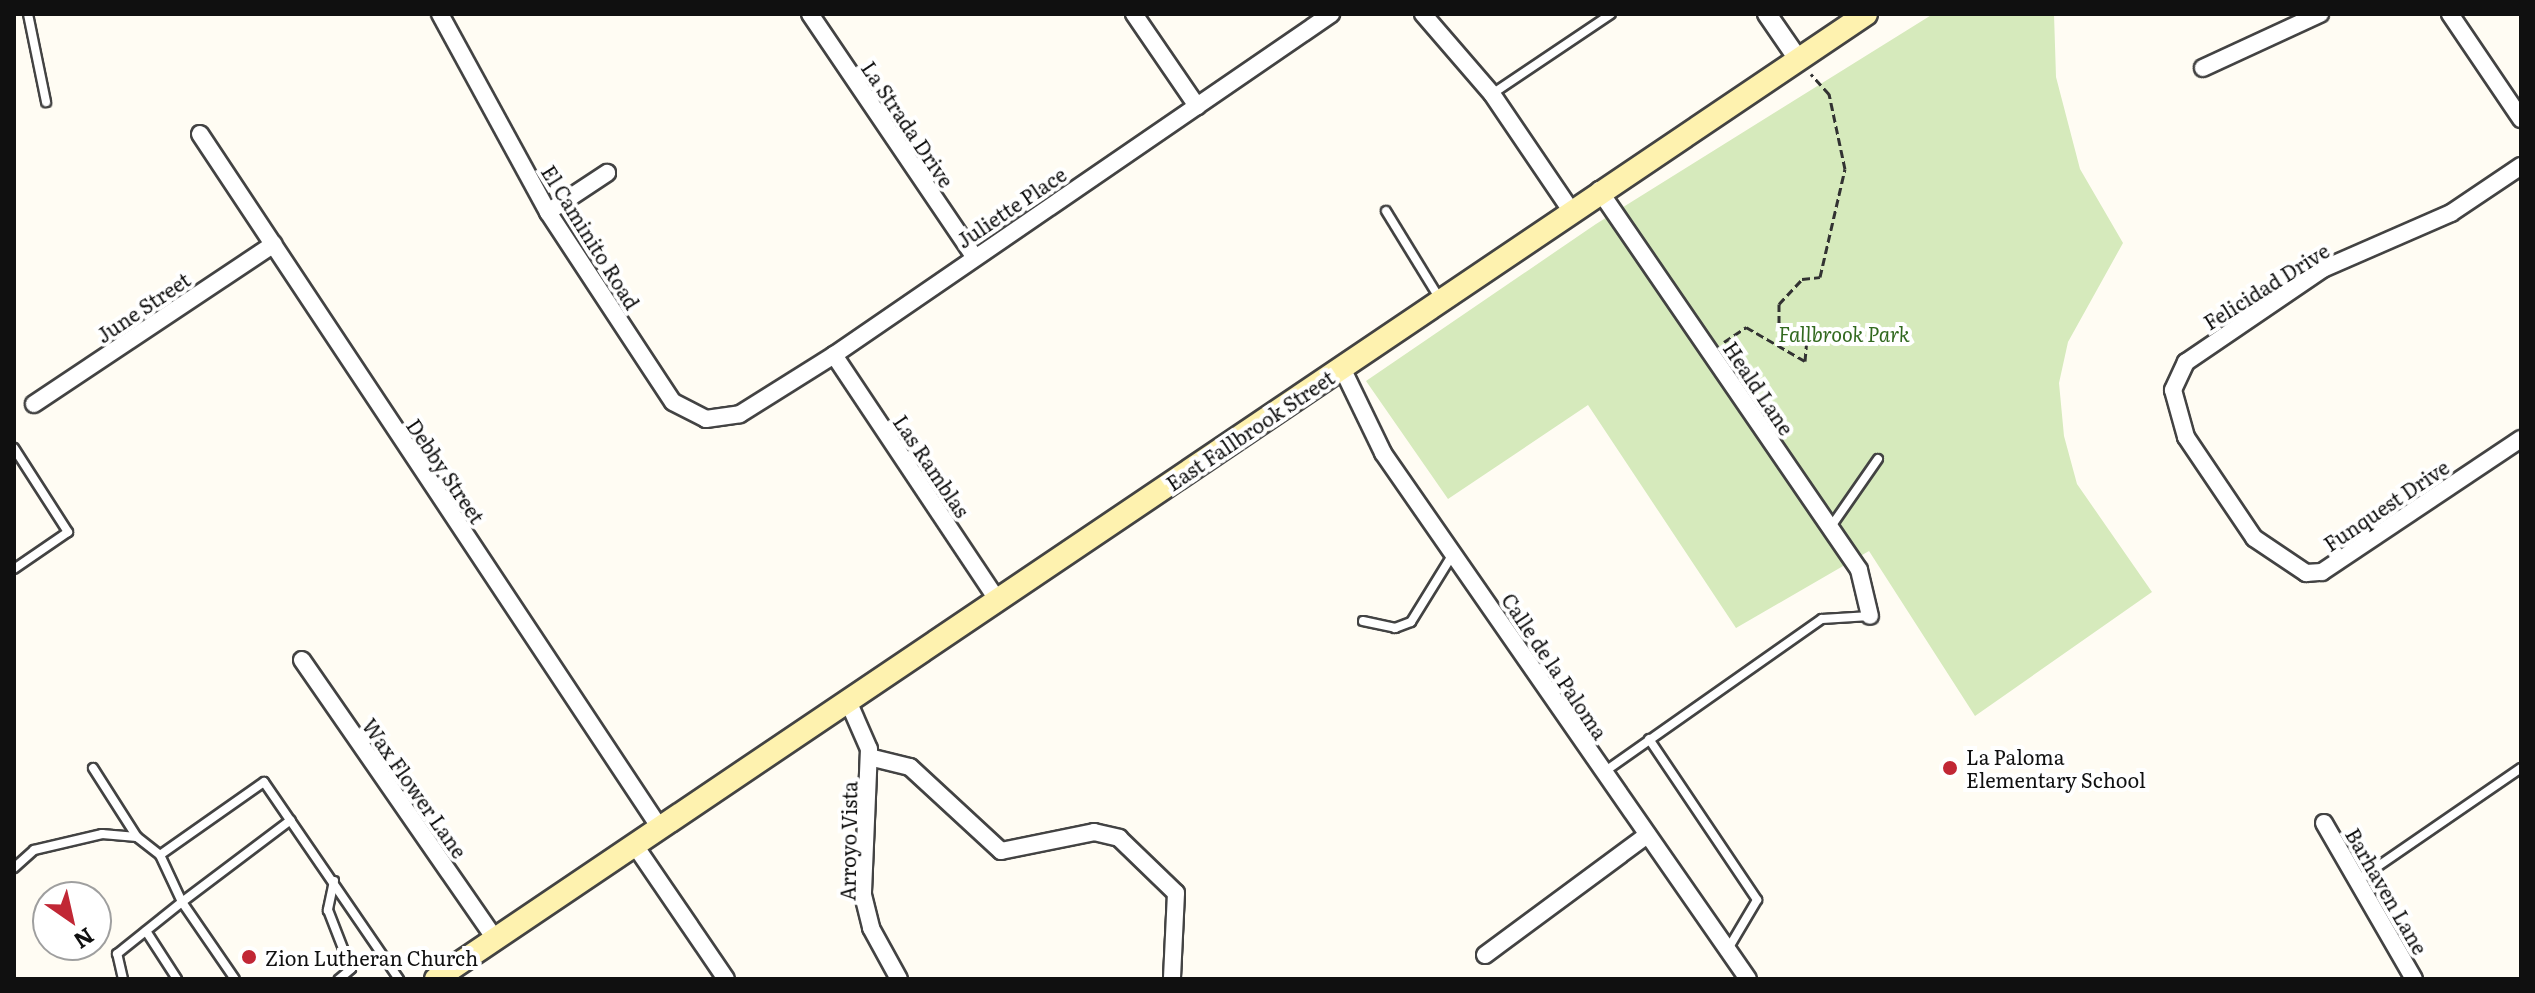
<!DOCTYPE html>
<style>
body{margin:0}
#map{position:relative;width:2535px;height:993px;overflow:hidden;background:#fffcf3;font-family:Literata,serif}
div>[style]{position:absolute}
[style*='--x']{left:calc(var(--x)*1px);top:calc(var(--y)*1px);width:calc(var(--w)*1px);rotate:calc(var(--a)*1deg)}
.green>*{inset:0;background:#d6eabc}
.path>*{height:3px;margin-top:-1.5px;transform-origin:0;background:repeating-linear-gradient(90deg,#323232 0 8px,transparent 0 12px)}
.roads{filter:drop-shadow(2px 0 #434343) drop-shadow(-2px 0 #434343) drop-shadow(0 2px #434343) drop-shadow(0 -2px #434343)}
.service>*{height:8px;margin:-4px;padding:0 4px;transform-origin:4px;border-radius:4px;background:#fff}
.minor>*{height:16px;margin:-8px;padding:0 8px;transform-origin:8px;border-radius:8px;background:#fff}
.tertiary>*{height:18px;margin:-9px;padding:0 9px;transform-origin:9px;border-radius:9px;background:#fff}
.secondary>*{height:22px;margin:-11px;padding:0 11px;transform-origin:11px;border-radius:11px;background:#fef2af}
.dots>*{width:22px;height:22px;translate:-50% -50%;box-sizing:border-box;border:4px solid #fff;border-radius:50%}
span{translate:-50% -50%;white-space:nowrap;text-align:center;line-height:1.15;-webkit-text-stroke:8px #fff;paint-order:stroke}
.street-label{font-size:20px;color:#101010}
.park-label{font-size:20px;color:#32691f;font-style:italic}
.poi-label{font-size:20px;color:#101010}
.left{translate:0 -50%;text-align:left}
.frame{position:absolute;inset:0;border:16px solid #101010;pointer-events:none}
.north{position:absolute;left:32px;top:881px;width:80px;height:80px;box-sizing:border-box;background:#fff;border:2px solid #9f9f9f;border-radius:50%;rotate:146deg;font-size:22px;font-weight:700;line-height:32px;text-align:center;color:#101010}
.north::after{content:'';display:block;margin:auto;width:28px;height:36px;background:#c12735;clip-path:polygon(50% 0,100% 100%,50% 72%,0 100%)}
</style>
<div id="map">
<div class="green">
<div style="clip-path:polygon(1933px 14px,2054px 14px,2056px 77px,2080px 169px,2123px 243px,2068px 342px,2059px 383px,2064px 436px,2077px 484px,2152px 592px,1975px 716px,1869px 551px,1736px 628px,1588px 405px,1448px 499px,1366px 381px,1596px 224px)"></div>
</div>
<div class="path">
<div style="--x:1724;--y:342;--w:27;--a:-34"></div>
<div style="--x:1746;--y:327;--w:68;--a:30"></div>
<div style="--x:1805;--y:361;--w:21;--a:-85"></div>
<div style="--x:1807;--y:340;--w:33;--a:-149"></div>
<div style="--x:1779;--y:323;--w:19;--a:-90"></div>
<div style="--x:1779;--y:304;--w:34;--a:-47"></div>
<div style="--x:1802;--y:279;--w:18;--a:-6"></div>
<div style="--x:1820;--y:277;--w:111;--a:-77"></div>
<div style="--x:1845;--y:169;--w:77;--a:-102"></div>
<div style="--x:1829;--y:94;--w:27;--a:-132"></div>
</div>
<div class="roads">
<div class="service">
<div style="--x:28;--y:14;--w:90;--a:78.4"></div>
<div style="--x:1492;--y:94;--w:143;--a:-33.9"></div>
<div style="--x:1386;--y:211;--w:103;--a:58.5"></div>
<div style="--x:14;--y:448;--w:100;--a:57.3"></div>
<div style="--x:68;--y:532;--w:65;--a:145.6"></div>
<div style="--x:1830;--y:528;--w:84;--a:-55.2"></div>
<div style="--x:1363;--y:621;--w:33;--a:12"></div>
<div style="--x:1395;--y:628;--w:17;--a:-21"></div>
<div style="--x:1411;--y:622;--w:80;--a:-58.3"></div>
<div style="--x:1649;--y:739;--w:194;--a:56.1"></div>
<div style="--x:1757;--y:900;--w:57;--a:120.6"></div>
<div style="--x:93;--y:768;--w:82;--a:57.5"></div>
<div style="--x:137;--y:837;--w:29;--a:38"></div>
<div style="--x:160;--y:855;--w:127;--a:-35.1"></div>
<div style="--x:264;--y:782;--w:239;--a:55.6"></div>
<div style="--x:1604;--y:772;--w:266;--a:-35.1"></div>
<div style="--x:1822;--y:619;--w:48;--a:-3.6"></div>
<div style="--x:160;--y:855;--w:52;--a:64.9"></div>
<div style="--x:182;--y:902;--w:136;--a:-37"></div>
<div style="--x:14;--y:868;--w:27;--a:-42"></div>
<div style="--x:34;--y:850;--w:70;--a:-13.2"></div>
<div style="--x:102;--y:834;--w:35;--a:5"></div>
<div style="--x:2358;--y:880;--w:198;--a:-34.5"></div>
<div style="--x:334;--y:881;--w:30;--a:102"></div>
<div style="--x:328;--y:910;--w:63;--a:68.7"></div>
<div style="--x:351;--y:969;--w:16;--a:140"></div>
<div style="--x:146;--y:931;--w:57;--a:57.1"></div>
<div style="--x:123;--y:979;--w:26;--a:-103"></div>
<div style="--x:117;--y:954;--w:83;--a:-38.7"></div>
<div style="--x:182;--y:902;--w:93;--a:55.5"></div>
</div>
<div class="minor">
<div style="--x:440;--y:14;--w:226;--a:61.4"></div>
<div style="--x:548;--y:212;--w:227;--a:56.7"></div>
<div style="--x:673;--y:402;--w:37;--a:27"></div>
<div style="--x:706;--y:419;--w:34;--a:-8"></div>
<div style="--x:740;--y:414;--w:111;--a:-32.1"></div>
<div style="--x:834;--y:355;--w:603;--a:-34.45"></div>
<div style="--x:810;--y:14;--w:292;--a:55.9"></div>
<div style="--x:1134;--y:14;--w:112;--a:55.6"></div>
<div style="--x:1423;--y:14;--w:106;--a:49.2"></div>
<div style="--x:1492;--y:94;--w:139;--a:55.9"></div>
<div style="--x:2450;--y:14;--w:127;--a:55.9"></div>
<div style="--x:2203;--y:68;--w:129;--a:-24.8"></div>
<div style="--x:200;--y:134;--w:833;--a:56.46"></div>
<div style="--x:2521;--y:166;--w:84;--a:146.1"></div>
<div style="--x:2451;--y:213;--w:140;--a:156.4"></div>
<div style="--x:2323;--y:269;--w:166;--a:145.8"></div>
<div style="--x:2186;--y:362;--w:31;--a:115"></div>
<div style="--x:2173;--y:390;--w:49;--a:74.5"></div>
<div style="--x:2186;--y:437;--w:122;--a:56"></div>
<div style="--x:2254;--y:538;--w:63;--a:33.9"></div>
<div style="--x:2306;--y:573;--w:16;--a:-4"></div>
<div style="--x:2322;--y:572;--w:239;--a:-33.8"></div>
<div style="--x:1599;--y:190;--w:460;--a:55.6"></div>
<div style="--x:1859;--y:570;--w:47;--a:76.6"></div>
<div style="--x:548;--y:212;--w:71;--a:-33.5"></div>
<div style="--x:834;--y:355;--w:293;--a:56.3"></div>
<div style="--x:1342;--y:368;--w:94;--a:64.2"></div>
<div style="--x:1383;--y:453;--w:640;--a:55.24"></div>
<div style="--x:34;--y:404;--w:288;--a:-33.7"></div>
<div style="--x:302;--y:660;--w:339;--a:55.3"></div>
<div style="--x:848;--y:701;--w:52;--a:66.4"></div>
<div style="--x:869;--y:749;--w:146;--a:92.4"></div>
<div style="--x:863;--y:895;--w:34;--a:76"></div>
<div style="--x:871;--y:928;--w:58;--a:61.2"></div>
<div style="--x:869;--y:757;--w:42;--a:13.7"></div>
<div style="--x:910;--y:767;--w:124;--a:42.7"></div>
<div style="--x:1001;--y:851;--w:95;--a:-11.5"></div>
<div style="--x:1094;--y:832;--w:26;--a:13"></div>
<div style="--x:1119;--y:838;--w:79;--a:44"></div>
<div style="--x:1176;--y:893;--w:86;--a:92.7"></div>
<div style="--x:2324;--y:823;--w:180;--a:60"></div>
<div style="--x:634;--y:844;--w:163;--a:55.7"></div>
<div style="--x:1485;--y:955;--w:202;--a:-36.5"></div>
</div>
<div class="tertiary">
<div style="--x:1767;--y:14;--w:55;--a:55.4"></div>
</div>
<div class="secondary">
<div style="--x:436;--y:979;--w:1725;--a:-34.01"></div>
</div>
</div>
<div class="dots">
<div style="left:1950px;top:768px;background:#c12735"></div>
<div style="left:249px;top:957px;background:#c12735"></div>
</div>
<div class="street-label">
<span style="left:908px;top:124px;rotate:56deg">La Strada Drive</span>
<span style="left:1011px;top:207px;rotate:-34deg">Juliette Place</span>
<span style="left:591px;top:237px;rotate:58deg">El Caminito Road</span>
<span style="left:2266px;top:286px;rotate:-32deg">Felicidad Drive</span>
<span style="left:143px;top:307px;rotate:-34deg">June Street</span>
<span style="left:1759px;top:388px;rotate:56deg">Heald Lane</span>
<span style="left:1250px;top:430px;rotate:-34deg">East Fallbrook Street</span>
<span style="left:932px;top:466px;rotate:56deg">Las Ramblas</span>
<span style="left:446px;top:471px;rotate:56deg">Debby Street</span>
<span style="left:2386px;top:505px;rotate:-34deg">Funquest Drive</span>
<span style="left:1555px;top:666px;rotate:56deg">Calle de la Paloma</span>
<span style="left:415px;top:788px;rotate:55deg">Wax Flower Lane</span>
<span style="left:848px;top:841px;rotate:-89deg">Arroyo Vista</span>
<span style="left:2387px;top:891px;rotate:60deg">Barhaven Lane</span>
</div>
<div class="park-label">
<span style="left:1844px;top:333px">Fallbrook Park</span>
</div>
<div class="poi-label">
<span class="left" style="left:1966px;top:768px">La Paloma<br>Elementary School</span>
<span class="left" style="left:265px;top:957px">Zion Lutheran Church</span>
</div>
<div class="frame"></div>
<div class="north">N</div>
</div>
